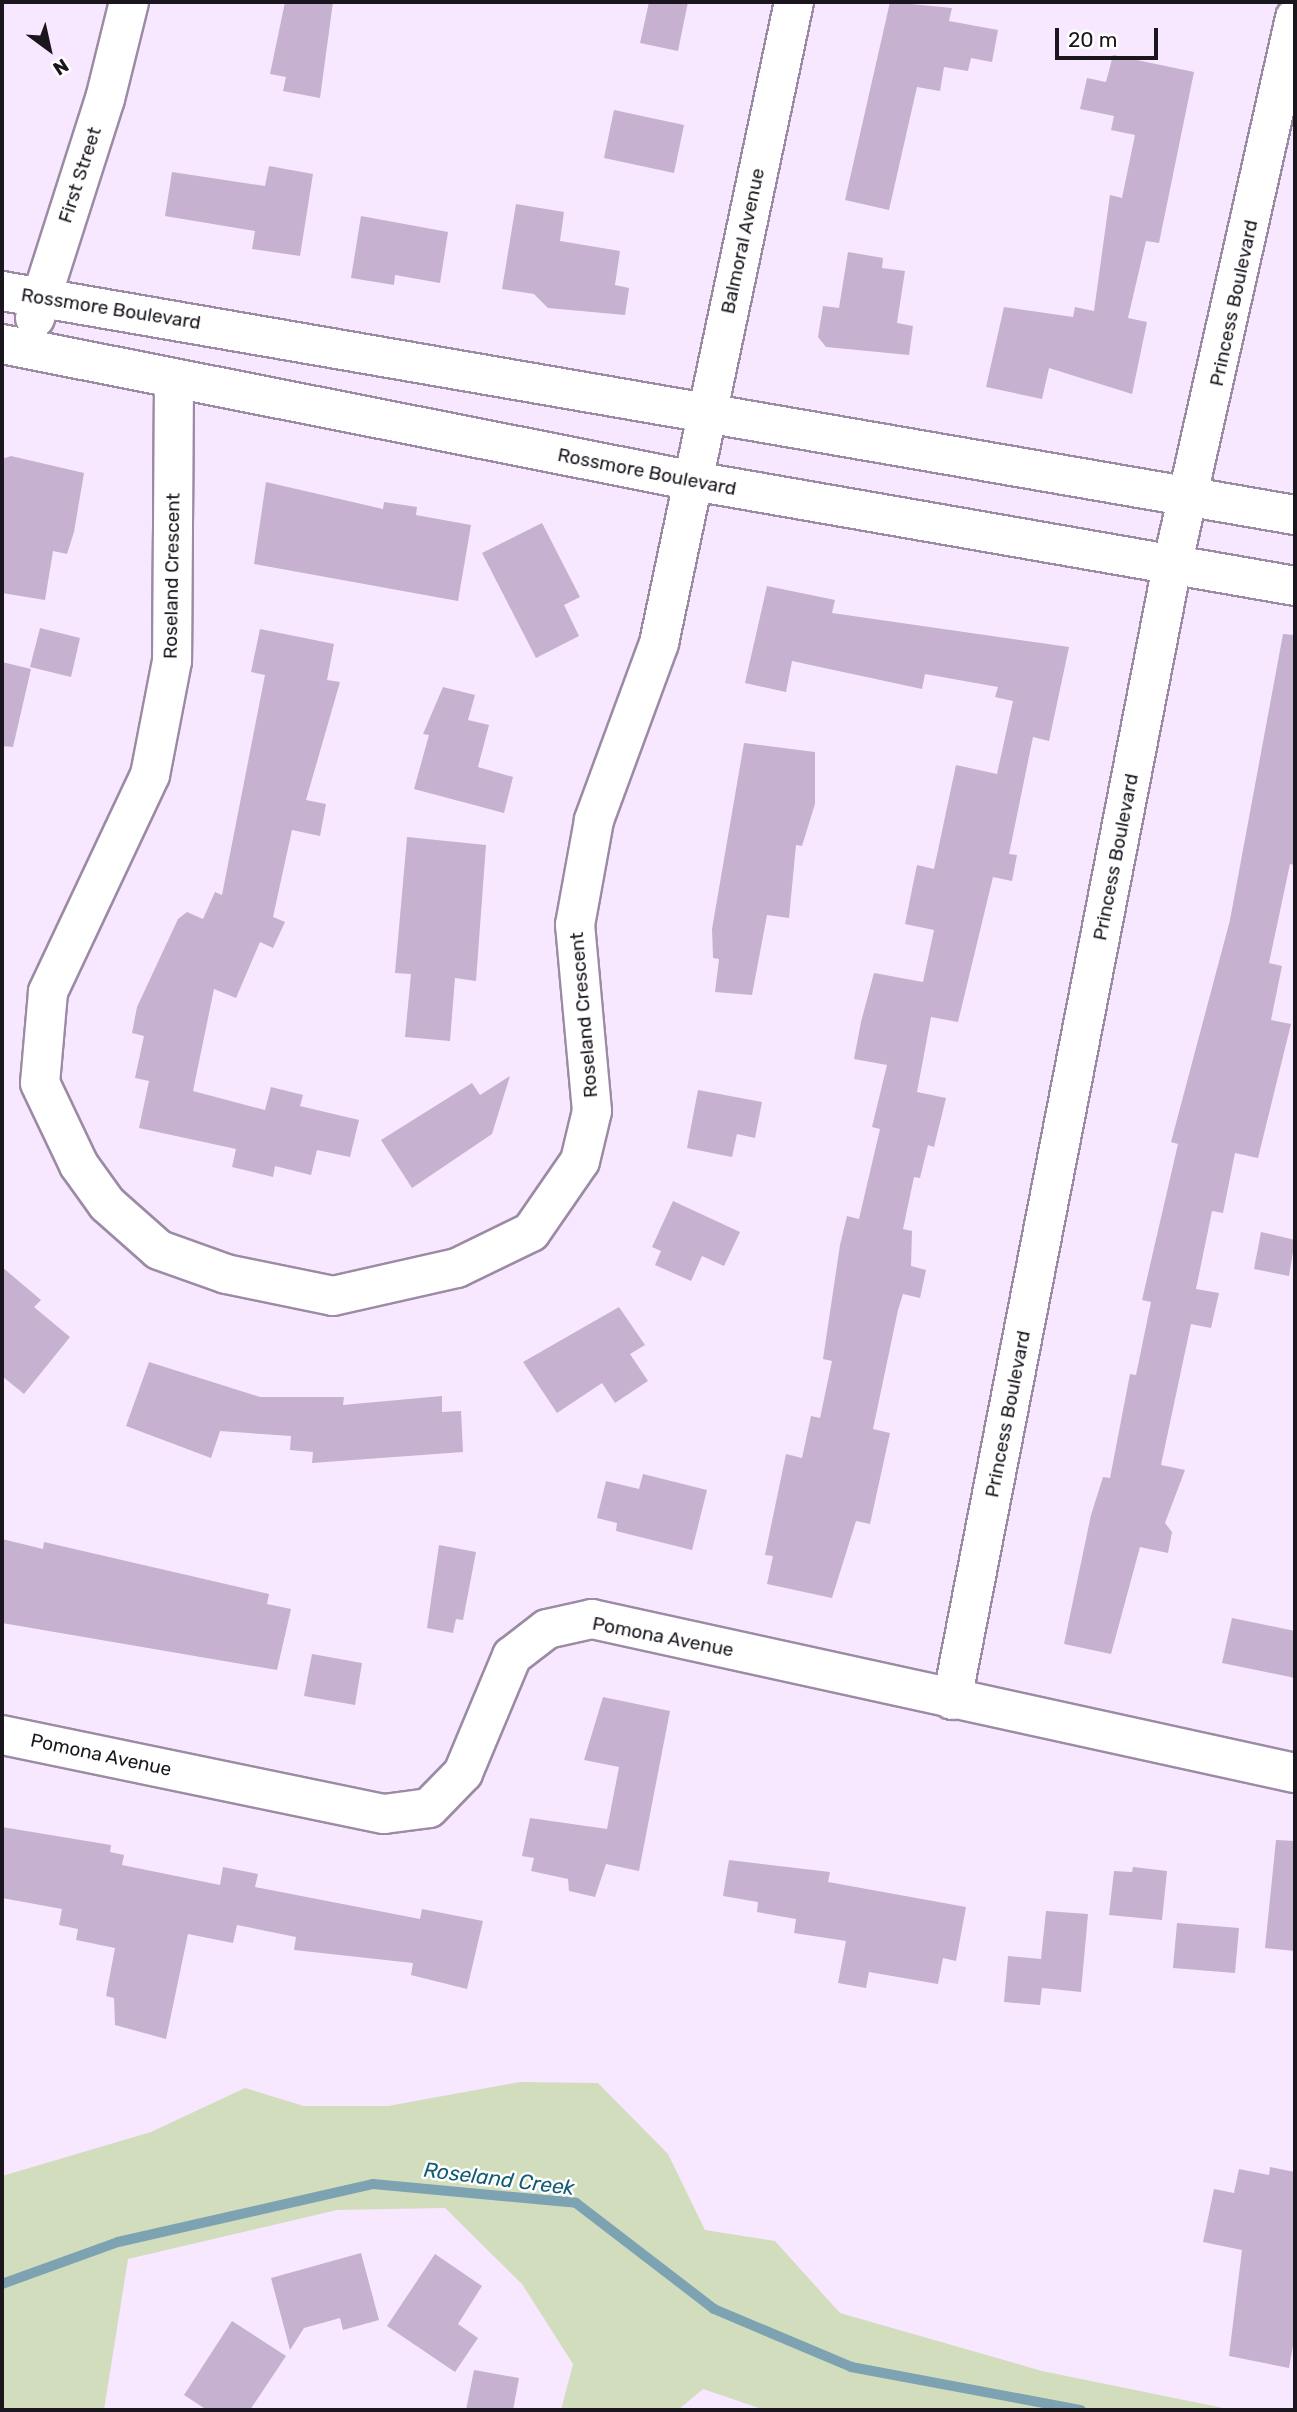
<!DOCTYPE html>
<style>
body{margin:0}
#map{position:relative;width:1297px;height:2412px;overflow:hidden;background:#f7e8ff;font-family:Rubik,sans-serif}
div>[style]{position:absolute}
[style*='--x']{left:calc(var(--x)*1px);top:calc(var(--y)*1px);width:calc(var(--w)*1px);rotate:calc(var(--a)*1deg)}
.green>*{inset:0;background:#d2ddbd}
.stream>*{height:10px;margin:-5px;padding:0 5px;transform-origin:5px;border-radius:5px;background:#7da3b3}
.building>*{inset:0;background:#c6b1d0}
.roads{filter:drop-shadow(2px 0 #9c8ba4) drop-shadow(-2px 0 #9c8ba4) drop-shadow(0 2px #9c8ba4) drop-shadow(0 -2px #9c8ba4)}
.minor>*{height:38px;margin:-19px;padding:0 19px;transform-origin:19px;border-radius:19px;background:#fff}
span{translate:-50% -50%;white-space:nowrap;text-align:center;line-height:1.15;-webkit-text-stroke:5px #fff;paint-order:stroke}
.street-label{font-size:19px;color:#1b151e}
.water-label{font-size:21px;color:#125d75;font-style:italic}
.frame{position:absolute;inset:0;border:4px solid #1b151e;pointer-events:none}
.north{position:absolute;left:14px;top:14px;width:70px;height:70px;-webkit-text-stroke:5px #fff;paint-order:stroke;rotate:147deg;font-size:19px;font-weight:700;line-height:28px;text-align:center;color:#1b151e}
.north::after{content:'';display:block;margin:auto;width:24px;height:32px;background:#1b151e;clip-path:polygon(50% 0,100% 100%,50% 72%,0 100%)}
.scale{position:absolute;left:1055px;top:28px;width:103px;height:32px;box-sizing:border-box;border:4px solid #1b151e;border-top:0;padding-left:9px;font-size:21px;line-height:24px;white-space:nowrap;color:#1b151e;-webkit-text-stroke:5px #fff;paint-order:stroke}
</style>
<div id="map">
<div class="green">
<div style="clip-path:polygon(520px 2082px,598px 2083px,668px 2154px,705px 2230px,775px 2241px,840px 2313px,1042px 2371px,1233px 2410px,765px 2410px,703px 2389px,678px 2410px,561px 2410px,573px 2364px,522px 2284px,445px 2208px,337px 2210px,128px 2259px,104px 2410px,2px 2410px,2px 2176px,151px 2132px,245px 2088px,304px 2106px,388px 2106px)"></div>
</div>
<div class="stream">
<div style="--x:2;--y:2284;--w:123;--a:-19.9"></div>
<div style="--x:118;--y:2242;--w:262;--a:-12.8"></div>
<div style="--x:373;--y:2184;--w:204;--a:5.3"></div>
<div style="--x:576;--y:2203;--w:174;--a:37.5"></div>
<div style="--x:714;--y:2309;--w:149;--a:22.9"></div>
<div style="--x:851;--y:2367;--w:234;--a:10.6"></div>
</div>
<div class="building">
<div style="clip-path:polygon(285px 2px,333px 2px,320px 98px,283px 91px,286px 77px,270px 74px)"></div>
<div style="clip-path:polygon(649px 2px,688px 2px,678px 51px,640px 43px)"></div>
<div style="clip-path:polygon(890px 2px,952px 8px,949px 21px,998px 30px,992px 62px,971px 58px,968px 71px,944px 67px,940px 91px,917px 87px,889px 210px,845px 200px)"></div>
<div style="clip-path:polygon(1113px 55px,1194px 72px,1159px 243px,1146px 241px,1128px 318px,1147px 322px,1132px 394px,1049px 368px,1042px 399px,986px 387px,1004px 307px,1073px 317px,1075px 307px,1094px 311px,1110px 195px,1122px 198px,1135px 135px,1111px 130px,1114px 116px,1080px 109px,1087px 78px,1106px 82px)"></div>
<div style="clip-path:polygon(614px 110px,684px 125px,674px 173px,604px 158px)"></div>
<div style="clip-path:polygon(269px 166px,313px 174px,300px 256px,252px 249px,255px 231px,165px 216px,172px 172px,265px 186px)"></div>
<div style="clip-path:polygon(516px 204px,564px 212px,560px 241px,620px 251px,615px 285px,629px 288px,625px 315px,548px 308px,534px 294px,502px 289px)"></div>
<div style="clip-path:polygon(361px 216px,448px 232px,440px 283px,395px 275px,394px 285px,351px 278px)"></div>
<div style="clip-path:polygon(848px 252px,883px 258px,882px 268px,905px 271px,897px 323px,913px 326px,909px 355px,826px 347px,818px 337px,823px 306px,839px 308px)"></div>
<div style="clip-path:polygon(11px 456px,84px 473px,74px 532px,67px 554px,53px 551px,45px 600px,2px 593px,2px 459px)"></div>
<div style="clip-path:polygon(266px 482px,383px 509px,384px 502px,417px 507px,416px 515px,471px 525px,458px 601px,254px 564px)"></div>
<div style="clip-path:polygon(542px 523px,580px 597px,564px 605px,579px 636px,536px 658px,482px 553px)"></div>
<div style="clip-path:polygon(767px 586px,835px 600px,832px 613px,1069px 647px,1049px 741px,1033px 737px,1009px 854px,1017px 855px,1012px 881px,993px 877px,958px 1022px,931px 1017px,917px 1092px,946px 1098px,934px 1147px,928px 1145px,920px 1178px,914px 1177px,903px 1229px,912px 1231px,911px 1266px,926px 1270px,920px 1298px,903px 1294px,898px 1310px,873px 1429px,890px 1433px,870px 1524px,856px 1521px,832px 1598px,767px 1584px,773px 1556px,765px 1555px,786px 1454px,802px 1458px,811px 1416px,820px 1418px,832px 1361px,823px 1359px,840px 1245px,847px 1216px,859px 1219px,880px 1129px,872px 1127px,887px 1065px,854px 1059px,861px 1022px,874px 973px,923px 982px,934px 930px,905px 924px,917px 865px,934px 869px,956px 765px,997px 774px,1013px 701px,995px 697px,998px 687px,925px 674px,922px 689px,792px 661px,786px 692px,745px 683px)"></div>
<div style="clip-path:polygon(40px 628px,80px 638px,71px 677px,30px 667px)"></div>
<div style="clip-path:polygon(260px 629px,334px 644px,327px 680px,340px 682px,306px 800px,326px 804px,320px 836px,292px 830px,273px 917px,285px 922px,273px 948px,260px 942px,236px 998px,214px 989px,193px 1091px,265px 1110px,271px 1087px,303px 1095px,300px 1106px,359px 1120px,350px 1157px,317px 1150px,311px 1175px,275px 1166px,273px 1177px,232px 1167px,236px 1149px,139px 1128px,149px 1081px,135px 1078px,144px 1036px,132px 1033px,137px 1007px,178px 919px,187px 912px,203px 919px,215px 892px,222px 895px,265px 675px,251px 672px)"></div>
<div style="clip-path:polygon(1283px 634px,1295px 635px,1295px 865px,1290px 864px,1269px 963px,1282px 966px,1271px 1020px,1291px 1024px,1258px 1158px,1235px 1153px,1223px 1213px,1212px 1211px,1196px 1289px,1219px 1293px,1211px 1328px,1191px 1324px,1161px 1465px,1185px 1470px,1165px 1523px,1172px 1532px,1168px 1553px,1140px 1547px,1111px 1654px,1064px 1644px,1091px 1515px,1103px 1477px,1110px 1478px,1130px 1374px,1136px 1375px,1151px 1302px,1142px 1300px,1178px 1144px,1171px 1142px,1230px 920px)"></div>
<div style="clip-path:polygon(2px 662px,31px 669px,13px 747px,2px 746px)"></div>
<div style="clip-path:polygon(443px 687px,475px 695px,468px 720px,489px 725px,478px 767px,513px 777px,504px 813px,414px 789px,429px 735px,423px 734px)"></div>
<div style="clip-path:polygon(744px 743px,815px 752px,815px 804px,802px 846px,796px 845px,789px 918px,767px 915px,752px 995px,715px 992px,719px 959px,713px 958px,712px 929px)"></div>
<div style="clip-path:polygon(407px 837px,486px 845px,476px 981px,455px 978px,450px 1041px,405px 1037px,411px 974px,395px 973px)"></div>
<div style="clip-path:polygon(510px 1076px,492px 1134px,412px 1188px,381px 1140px,472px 1083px,480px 1095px)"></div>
<div style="clip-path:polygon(698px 1090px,762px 1102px,755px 1138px,737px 1134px,732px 1157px,687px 1148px)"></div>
<div style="clip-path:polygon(673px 1201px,740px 1232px,724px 1266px,702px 1256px,691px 1281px,655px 1265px,661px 1251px,652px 1247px)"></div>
<div style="clip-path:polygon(1261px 1232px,1295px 1240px,1289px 1276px,1254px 1269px)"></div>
<div style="clip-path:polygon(2px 1267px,41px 1300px,34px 1307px,70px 1337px,24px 1394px,2px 1376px)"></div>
<div style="clip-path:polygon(619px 1307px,645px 1345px,630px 1354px,648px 1381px,615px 1403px,602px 1383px,557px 1413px,523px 1362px)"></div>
<div style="clip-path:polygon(149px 1362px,260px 1397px,344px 1397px,343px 1405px,442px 1396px,442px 1412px,461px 1411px,463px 1452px,312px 1463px,313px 1452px,290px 1450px,291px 1436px,220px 1431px,211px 1458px,126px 1426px)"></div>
<div style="clip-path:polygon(643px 1474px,707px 1490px,692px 1550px,616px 1531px,617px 1523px,597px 1518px,606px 1481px,639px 1489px)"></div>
<div style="clip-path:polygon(2px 1539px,43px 1549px,44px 1542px,269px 1594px,267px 1604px,291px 1609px,277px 1670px,2px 1623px)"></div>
<div style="clip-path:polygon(439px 1545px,476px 1552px,463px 1620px,456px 1619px,453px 1633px,427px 1628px)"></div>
<div style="clip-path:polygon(1232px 1618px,1295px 1631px,1295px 1678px,1222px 1663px)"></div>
<div style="clip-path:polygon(312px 1654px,362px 1663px,355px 1705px,304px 1696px)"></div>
<div style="clip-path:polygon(603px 1697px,670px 1711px,639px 1871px,606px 1864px,595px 1897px,569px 1891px,568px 1879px,531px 1871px,534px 1858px,522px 1856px,530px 1818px,607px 1829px,619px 1767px,584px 1760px)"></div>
<div style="clip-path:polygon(2px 1827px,111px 1845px,110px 1852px,124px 1855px,122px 1865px,220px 1885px,223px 1867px,258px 1874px,255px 1887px,420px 1919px,422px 1909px,483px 1921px,467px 1989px,411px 1975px,413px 1963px,294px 1950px,296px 1937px,237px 1925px,233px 1943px,188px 1934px,166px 2039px,115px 2025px,114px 1998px,106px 1996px,115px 1948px,76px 1940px,78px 1929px,59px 1925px,62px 1909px,2px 1898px)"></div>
<div style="clip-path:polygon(1276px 1840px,1295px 1841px,1295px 1951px,1265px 1948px)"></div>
<div style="clip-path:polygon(729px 1860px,830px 1872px,828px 1882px,966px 1907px,956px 1961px,943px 1958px,938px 1984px,869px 1972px,866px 1988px,838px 1983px,846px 1941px,794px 1933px,796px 1919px,757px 1912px,758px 1902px,723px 1896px)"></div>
<div style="clip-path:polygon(1133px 1867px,1167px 1871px,1162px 1920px,1109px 1915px,1114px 1871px,1132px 1872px)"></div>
<div style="clip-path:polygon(1046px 1911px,1088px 1914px,1081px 1992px,1042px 1988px,1040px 2005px,1004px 2002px,1008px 1956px,1041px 1959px)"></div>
<div style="clip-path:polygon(1177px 1923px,1239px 1928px,1235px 1973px,1173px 1968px)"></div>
<div style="clip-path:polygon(1270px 2167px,1295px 2172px,1295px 2334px,1289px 2368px,1229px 2356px,1242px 2250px,1203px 2242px,1214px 2189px,1234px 2193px,1239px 2169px,1269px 2175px)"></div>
<div style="clip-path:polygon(361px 2253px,379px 2320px,343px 2330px,340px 2318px,304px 2328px,290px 2350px,271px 2278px)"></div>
<div style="clip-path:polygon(435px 2254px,482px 2286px,458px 2324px,478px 2338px,455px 2372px,387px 2326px)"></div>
<div style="clip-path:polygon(232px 2321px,286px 2356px,250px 2410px,207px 2410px,184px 2395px)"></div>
<div style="clip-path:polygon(474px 2370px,519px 2378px,513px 2410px,466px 2410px)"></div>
</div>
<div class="roads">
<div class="minor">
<div style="--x:2;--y:291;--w:1312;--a:9.83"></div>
<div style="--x:35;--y:318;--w:230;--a:-72.3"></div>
<div style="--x:105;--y:99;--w:100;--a:-76.1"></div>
<div style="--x:2;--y:344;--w:705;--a:11.2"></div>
<div style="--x:694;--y:481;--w:610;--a:9.91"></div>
<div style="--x:174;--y:382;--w:279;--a:90.4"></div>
<div style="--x:172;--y:661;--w:116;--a:100.9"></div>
<div style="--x:150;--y:775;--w:240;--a:115.2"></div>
<div style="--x:48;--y:992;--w:91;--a:95"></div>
<div style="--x:40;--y:1083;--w:91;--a:64.6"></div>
<div style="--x:79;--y:1165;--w:48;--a:54.3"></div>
<div style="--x:107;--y:1204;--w:69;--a:41.5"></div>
<div style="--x:159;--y:1250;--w:71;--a:19.7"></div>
<div style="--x:226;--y:1274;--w:109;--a:11.6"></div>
<div style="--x:333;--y:1296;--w:127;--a:-12.7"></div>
<div style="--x:457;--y:1268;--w:82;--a:-25.9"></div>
<div style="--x:531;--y:1232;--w:86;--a:-55.4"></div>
<div style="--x:580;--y:1161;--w:51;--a:-76.5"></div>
<div style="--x:592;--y:1111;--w:187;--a:-95.2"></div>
<div style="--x:575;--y:925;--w:107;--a:-79.7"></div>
<div style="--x:594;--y:820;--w:189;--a:-69.8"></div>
<div style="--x:659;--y:643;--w:655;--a:-78.11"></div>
<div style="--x:952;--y:1700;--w:1155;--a:-79.02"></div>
<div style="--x:1172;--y:566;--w:562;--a:-77.35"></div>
<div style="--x:2;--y:1735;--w:390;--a:11.7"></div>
<div style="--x:384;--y:1814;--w:45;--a:-7.6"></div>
<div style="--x:429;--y:1808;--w:49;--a:-45.8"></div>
<div style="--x:463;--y:1773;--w:127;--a:-67.3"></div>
<div style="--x:512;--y:1656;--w:44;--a:-37.6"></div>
<div style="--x:547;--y:1629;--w:46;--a:-12.5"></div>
<div style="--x:592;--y:1619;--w:720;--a:12.36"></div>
</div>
</div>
<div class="street-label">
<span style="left:80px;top:175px;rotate:-72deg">First Street</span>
<span style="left:743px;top:241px;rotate:-78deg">Balmoral Avenue</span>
<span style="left:1234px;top:303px;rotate:-78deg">Princess Boulevard</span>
<span style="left:111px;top:309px;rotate:9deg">Rossmore Boulevard</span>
<span style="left:647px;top:472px;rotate:11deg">Rossmore Boulevard</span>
<span style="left:172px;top:576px;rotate:-89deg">Roseland Crescent</span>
<span style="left:1116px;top:857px;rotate:-79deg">Princess Boulevard</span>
<span style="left:584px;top:1015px;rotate:-95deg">Roseland Crescent</span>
<span style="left:1008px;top:1414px;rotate:-79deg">Princess Boulevard</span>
<span style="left:663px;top:1637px;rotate:11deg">Pomona Avenue</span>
<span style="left:101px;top:1755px;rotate:12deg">Pomona Avenue</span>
</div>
<div class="water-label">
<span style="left:499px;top:2179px;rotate:7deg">Roseland Creek</span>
</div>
<div class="frame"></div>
<div class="north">N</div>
<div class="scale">20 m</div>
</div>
